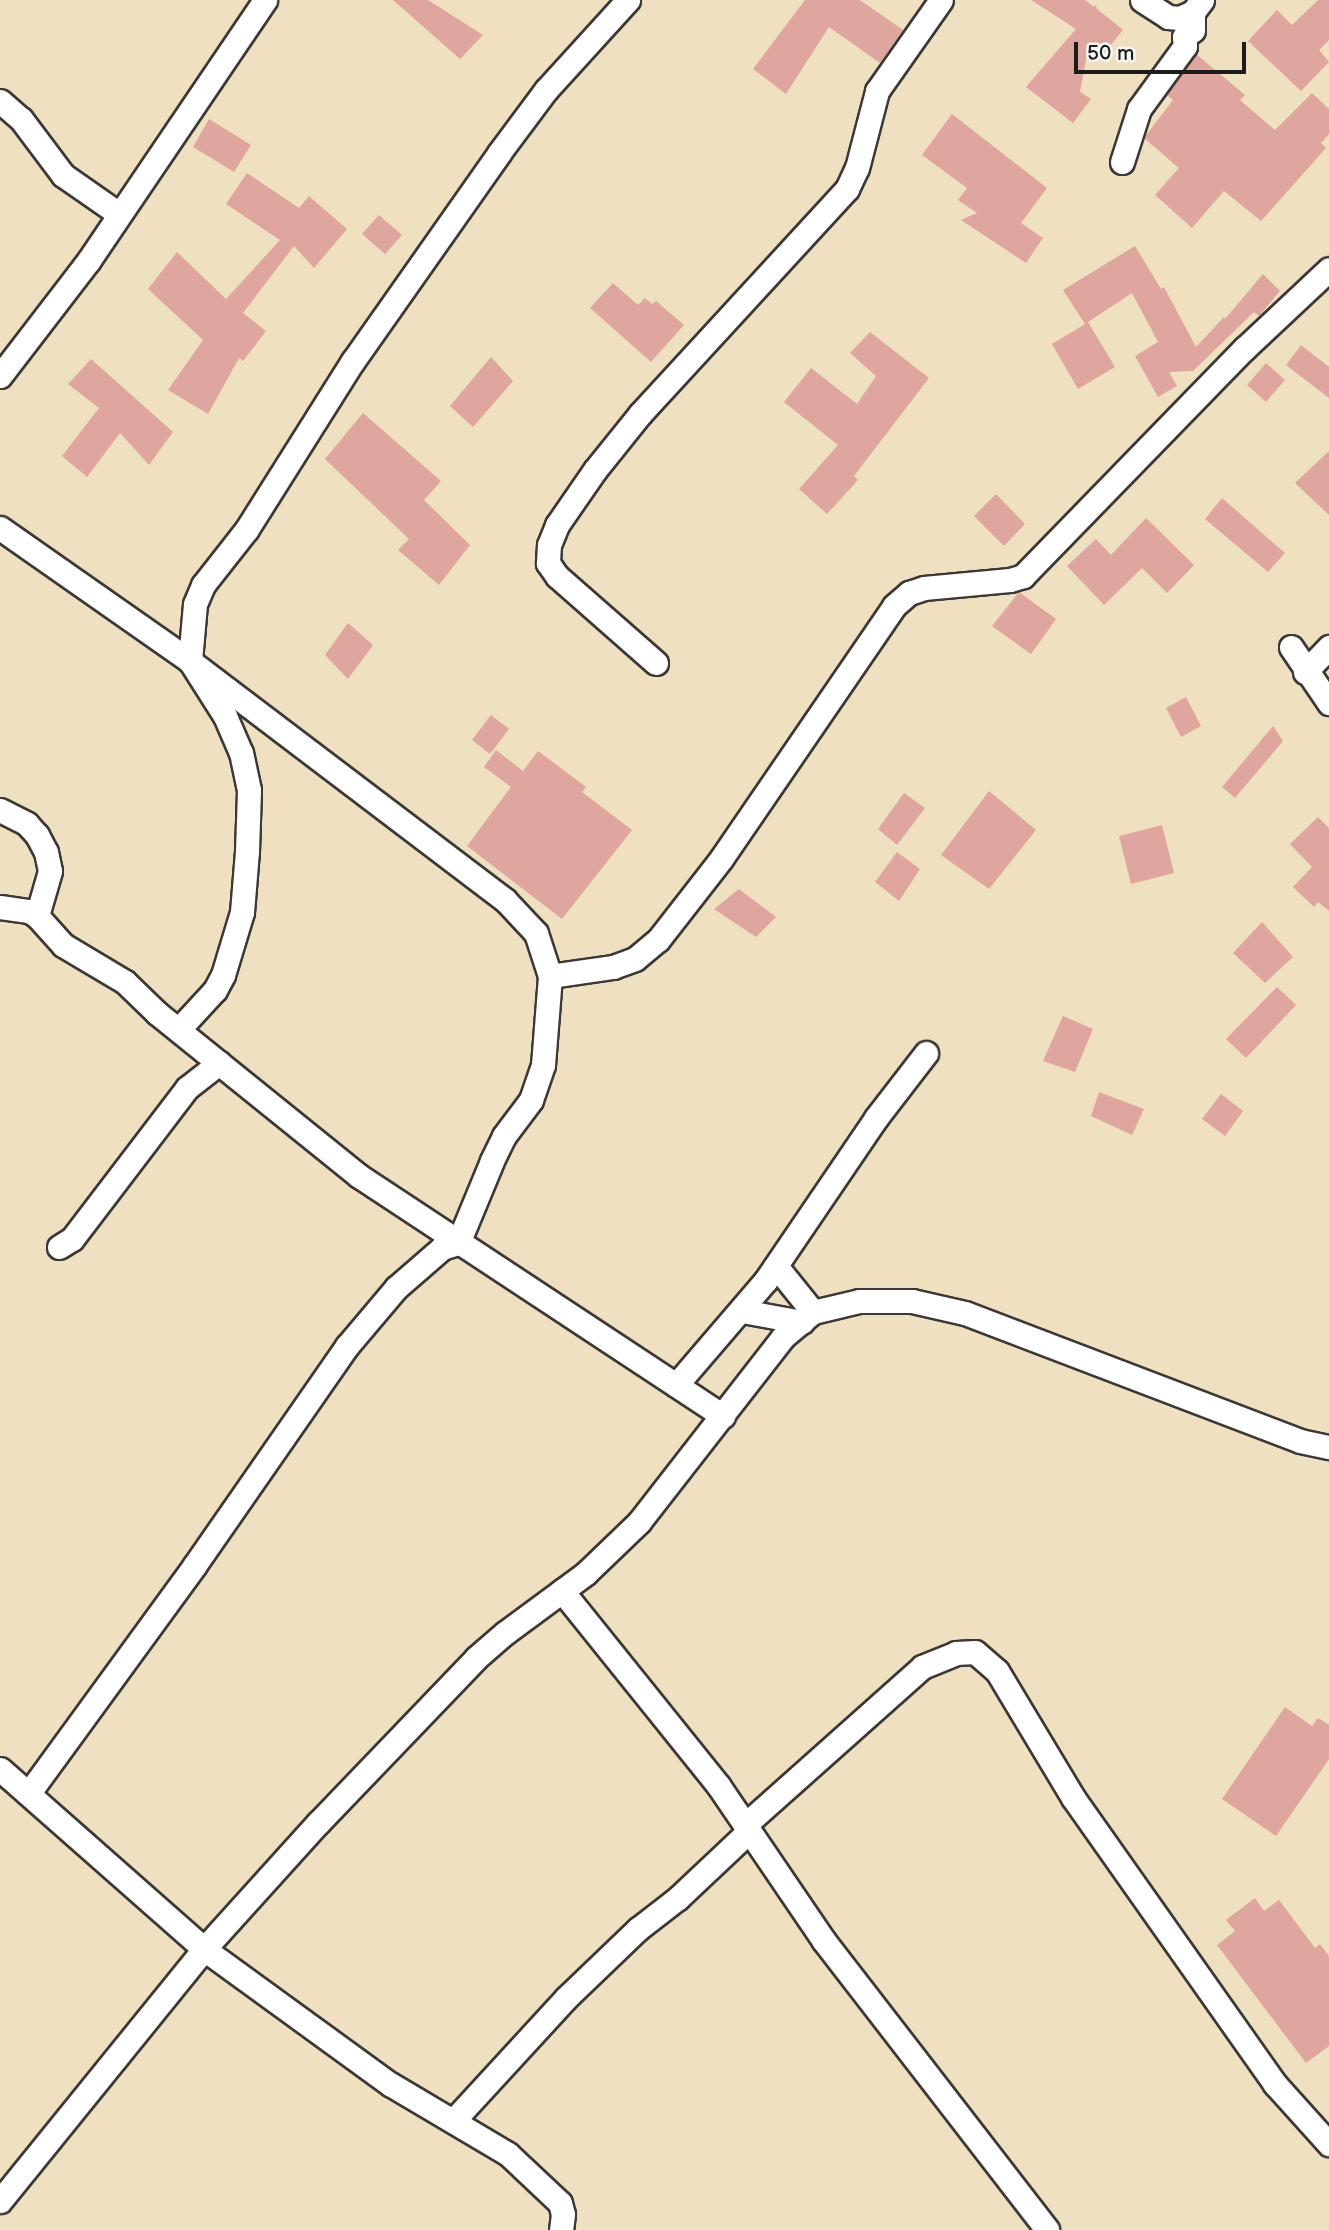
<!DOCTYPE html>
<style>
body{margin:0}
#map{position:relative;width:1329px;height:2230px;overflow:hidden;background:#efe0c1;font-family:"Balsamiq Sans",sans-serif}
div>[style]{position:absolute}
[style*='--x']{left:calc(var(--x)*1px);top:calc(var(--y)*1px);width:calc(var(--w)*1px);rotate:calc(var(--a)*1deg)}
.building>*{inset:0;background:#dfa59f}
.roads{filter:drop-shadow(2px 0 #3c3935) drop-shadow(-2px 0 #3c3935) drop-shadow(0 2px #3c3935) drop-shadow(0 -2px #3c3935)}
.minor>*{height:23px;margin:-11.5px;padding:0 11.5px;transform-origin:11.5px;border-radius:11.5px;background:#fff}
span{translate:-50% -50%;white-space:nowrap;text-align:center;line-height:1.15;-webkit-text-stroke:7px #f6f6f2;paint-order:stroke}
.scale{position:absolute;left:1074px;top:42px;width:172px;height:32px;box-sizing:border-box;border:4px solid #1c1c1c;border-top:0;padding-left:9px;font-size:21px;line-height:24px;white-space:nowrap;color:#1c1c1c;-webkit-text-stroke:5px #f6f6f2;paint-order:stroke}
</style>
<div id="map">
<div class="building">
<div style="clip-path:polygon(393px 0,428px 0,483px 35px,460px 59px)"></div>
<div style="clip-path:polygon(805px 0,860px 0,903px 30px,880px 63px,829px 27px,786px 94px,753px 69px)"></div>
<div style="clip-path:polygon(1031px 0,1085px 0,1094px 7px,1097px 3px,1096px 8px,1123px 30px,1100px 58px,1088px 49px,1080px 92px,1091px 99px,1073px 123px,1026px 87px,1076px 29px)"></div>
<div style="clip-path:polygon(1318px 0,1329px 0,1329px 40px,1319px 50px,1329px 62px,1301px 91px,1248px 41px,1277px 10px,1292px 25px)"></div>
<div style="clip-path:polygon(1196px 54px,1245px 95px,1240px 100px,1275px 130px,1312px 93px,1329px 109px,1329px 134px,1321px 143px,1326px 148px,1261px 221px,1224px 191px,1192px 228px,1155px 195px,1179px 168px,1144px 138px,1173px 100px,1167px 95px)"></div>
<div style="clip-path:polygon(952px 114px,1047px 188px,1021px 223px,1043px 238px,1026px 263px,961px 220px,977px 213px,958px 200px,967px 188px,922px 155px)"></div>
<div style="clip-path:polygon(209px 119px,251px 145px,234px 172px,193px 147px)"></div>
<div style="clip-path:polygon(247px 173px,299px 208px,309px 196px,347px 229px,314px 268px,294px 246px,243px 313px,266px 331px,243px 361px,239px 358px,208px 414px,168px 390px,203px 340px,148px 289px,177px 252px,226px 299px,280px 240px,226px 204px)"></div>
<div style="clip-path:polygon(379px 215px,402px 235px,385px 254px,362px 234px)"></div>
<div style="clip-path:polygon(1135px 246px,1161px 289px,1164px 287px,1196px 347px,1224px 317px,1225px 319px,1263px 274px,1280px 291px,1259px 316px,1254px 312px,1193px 371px,1169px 372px,1177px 386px,1158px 397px,1135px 356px,1158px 342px,1132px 293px,1088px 322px,1115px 367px,1078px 389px,1052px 344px,1085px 324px,1063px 290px)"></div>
<div style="clip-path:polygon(613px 283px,638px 305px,645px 298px,652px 304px,656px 301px,684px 325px,651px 362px,590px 308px)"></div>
<div style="clip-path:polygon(870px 332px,929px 378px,854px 476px,858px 480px,827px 514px,799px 489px,838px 445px,784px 402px,811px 368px,857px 404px,876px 376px,850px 353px)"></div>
<div style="clip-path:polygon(1301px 345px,1329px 367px,1329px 398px,1286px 365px)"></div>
<div style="clip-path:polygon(491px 357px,513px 381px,473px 427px,450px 406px)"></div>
<div style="clip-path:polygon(91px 359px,173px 432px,149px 465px,120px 433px,87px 477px,62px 456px,99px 408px,68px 384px)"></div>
<div style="clip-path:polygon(1266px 363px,1285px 380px,1266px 402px,1247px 385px)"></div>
<div style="clip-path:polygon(363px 413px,441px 481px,424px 500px,470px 545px,439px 585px,398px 550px,409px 539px,325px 459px)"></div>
<div style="clip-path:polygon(1329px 451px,1329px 515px,1295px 483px)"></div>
<div style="clip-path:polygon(996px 494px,1025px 524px,1004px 546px,974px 516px)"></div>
<div style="clip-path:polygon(1222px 498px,1285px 553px,1268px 572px,1205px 519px)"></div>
<div style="clip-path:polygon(1146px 518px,1194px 565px,1167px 593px,1142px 568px,1104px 605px,1067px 566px,1096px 539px,1111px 555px)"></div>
<div style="clip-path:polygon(1019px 592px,1056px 619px,1031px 654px,992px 626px)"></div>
<div style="clip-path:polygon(348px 623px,373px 645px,348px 679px,325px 655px)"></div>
<div style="clip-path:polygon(1186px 697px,1201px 726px,1181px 737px,1166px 708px)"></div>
<div style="clip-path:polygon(491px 715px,509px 729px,490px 754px,472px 740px)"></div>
<div style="clip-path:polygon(1273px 726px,1283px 741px,1235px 798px,1222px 787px)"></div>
<div style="clip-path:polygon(496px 750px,523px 771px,538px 751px,586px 787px,582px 792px,632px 830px,562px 919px,467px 846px,511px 787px,484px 767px)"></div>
<div style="clip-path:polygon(989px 791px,1036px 830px,989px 889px,941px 855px)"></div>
<div style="clip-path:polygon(904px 793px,925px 808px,897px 845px,878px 829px)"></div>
<div style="clip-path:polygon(1318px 817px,1329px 828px,1329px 911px,1318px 902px,1314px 907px,1293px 887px,1312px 867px,1290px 844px)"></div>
<div style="clip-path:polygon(1162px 825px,1174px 873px,1131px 884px,1119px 836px)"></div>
<div style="clip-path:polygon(897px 852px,920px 869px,899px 901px,875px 882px)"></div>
<div style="clip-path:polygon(739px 889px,776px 917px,756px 937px,714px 909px)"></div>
<div style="clip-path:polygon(1262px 922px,1293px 957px,1265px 983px,1233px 953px)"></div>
<div style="clip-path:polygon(1277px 987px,1296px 1005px,1246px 1058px,1226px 1039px)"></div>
<div style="clip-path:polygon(1063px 1016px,1093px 1029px,1075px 1072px,1043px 1061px)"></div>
<div style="clip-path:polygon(1099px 1092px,1144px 1109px,1132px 1135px,1091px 1116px)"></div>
<div style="clip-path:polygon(1221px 1094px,1243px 1111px,1225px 1136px,1202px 1119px)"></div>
<div style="clip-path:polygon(1285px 1707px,1312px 1726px,1318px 1718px,1329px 1725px,1329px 1759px,1276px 1836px,1222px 1799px)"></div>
<div style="clip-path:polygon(1255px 1898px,1264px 1911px,1279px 1900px,1315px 1948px,1320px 1944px,1329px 1956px,1329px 2046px,1306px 2063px,1217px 1945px,1235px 1931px,1226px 1920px)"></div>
</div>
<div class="roads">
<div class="minor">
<div style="--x:1142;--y:0;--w:31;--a:33"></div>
<div style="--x:1168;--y:17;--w:11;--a:5"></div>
<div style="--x:1179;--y:18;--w:15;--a:-23"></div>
<div style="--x:0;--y:101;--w:28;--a:41"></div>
<div style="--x:21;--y:119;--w:70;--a:53.1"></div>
<div style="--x:63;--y:175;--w:68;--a:34.9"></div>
<div style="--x:1122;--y:162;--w:56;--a:-72.2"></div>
<div style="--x:1139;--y:109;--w:78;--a:-53.9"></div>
<div style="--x:1185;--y:46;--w:9;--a:-96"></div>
<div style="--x:1184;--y:37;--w:11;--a:-38"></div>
<div style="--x:1193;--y:30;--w:18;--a:-90"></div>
<div style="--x:1193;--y:12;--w:15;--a:-53"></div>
<div style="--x:0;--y:376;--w:146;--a:-52.5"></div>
<div style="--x:89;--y:260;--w:314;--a:-55.9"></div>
<div style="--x:0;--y:528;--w:232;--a:35"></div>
<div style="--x:190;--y:661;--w:395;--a:37.2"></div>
<div style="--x:505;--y:900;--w:45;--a:46.8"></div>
<div style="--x:536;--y:933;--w:45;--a:72"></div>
<div style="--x:550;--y:976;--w:89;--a:94.5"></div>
<div style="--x:543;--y:1065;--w:37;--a:109"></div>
<div style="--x:531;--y:1100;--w:45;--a:126.9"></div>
<div style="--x:504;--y:1136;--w:28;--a:116"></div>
<div style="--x:492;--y:1161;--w:89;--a:112.5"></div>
<div style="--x:458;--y:1243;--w:17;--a:163"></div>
<div style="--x:442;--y:1248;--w:61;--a:139"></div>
<div style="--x:396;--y:1288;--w:76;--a:130.2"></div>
<div style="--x:347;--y:1346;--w:267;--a:124.8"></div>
<div style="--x:195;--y:1565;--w:283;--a:126.1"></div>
<div style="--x:1291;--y:647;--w:68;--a:55.8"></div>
<div style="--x:656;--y:663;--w:132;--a:-138.7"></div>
<div style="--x:557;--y:576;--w:16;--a:-125"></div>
<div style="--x:548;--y:563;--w:18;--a:-87"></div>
<div style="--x:549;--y:545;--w:22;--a:-68"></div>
<div style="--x:557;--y:525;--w:67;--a:-55.4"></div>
<div style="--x:595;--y:470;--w:72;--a:-51.2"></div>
<div style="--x:640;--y:414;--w:306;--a:-47.4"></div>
<div style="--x:847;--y:189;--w:23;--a:-65"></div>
<div style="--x:857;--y:168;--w:80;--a:-75.4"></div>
<div style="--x:877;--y:91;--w:111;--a:-54.9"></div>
<div style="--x:1305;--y:672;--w:35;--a:-46"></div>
<div style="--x:0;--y:810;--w:30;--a:27"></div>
<div style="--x:27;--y:824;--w:15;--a:48"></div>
<div style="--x:37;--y:835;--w:19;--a:62"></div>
<div style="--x:46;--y:852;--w:19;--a:78"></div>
<div style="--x:50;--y:871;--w:47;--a:106.1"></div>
<div style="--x:0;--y:907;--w:29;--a:8"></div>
<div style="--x:29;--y:911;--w:9;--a:32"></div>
<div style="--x:37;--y:916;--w:39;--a:48"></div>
<div style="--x:63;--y:945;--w:72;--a:30.8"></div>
<div style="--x:125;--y:982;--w:45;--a:44.1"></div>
<div style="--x:157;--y:1013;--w:260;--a:38.9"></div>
<div style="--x:359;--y:1176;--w:436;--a:33.4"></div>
<div style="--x:550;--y:976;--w:64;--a:-8.1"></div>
<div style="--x:613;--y:967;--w:23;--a:-20"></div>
<div style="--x:635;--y:959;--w:30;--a:-40"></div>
<div style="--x:658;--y:940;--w:103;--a:-52.1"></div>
<div style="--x:721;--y:859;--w:306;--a:-55.6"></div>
<div style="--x:894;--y:606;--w:20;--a:-41"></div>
<div style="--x:909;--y:593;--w:16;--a:-18"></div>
<div style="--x:924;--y:588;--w:86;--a:-5.3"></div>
<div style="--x:1010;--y:580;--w:14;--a:-17"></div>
<div style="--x:1023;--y:576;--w:318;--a:-45.8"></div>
<div style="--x:1245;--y:348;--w:115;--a:-43.2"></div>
<div style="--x:179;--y:1029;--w:53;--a:-47.3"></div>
<div style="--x:215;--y:990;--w:17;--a:-62"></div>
<div style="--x:223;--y:975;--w:66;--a:-73.2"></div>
<div style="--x:242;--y:912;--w:61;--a:-85.3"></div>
<div style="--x:247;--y:851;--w:61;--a:-88.1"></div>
<div style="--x:249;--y:790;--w:38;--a:-102"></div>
<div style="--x:241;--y:753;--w:40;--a:-113.4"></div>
<div style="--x:225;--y:716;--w:65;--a:-122.5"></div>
<div style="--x:190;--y:661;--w:57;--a:-85"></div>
<div style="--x:195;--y:604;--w:21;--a:-67"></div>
<div style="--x:203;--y:585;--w:71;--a:-51.8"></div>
<div style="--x:247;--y:529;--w:199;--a:-57.8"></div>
<div style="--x:353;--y:361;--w:254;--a:-54.9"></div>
<div style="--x:499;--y:153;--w:79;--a:-53.3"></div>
<div style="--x:546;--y:90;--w:122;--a:-47.7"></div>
<div style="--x:59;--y:1247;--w:15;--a:-32"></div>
<div style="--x:72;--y:1239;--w:190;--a:-52.7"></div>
<div style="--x:187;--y:1088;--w:41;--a:-38"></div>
<div style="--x:776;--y:1266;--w:59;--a:51.2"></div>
<div style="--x:742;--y:1311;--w:61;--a:10.4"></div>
<div style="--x:676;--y:1385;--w:138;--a:-49.4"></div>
<div style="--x:766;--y:1280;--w:196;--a:-55.8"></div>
<div style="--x:876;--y:1118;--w:82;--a:-52.4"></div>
<div style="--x:562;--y:1591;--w:249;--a:51.2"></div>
<div style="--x:718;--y:1785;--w:189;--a:55.8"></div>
<div style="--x:824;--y:1941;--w:365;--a:52.3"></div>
<div style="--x:0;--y:1769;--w:272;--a:41.4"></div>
<div style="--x:204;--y:1949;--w:230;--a:36"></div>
<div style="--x:390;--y:2084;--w:137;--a:30.7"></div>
<div style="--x:508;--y:2154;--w:71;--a:43.3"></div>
<div style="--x:560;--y:2203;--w:11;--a:75"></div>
<div style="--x:563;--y:2214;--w:16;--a:97"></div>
<div style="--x:746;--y:1824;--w:236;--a:-41.7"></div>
<div style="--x:922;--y:1667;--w:37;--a:-22"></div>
<div style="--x:956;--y:1653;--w:19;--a:-3"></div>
<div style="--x:975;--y:1652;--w:29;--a:41"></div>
<div style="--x:997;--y:1671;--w:149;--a:59"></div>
<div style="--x:1074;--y:1799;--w:349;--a:54.8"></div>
<div style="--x:1275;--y:2084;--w:81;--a:48"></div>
<div style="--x:453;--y:2121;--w:167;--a:-47.4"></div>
<div style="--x:566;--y:1998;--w:100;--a:-43.8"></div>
<div style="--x:638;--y:1929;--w:51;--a:-37.8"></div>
<div style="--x:678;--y:1898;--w:98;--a:-43.3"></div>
<div style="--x:0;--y:2201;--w:324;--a:-51"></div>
<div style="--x:204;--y:1949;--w:170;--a:-47.9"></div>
<div style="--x:318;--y:1823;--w:228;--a:-46.2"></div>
<div style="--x:476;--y:1658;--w:38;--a:-41"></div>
<div style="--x:505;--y:1633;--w:101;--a:-36.5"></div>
<div style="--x:586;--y:1573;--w:74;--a:-43.9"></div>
<div style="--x:639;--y:1522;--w:234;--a:-52.1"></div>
<div style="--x:783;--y:1337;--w:39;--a:-40"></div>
<div style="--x:813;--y:1312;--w:47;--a:-13.4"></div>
<div style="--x:859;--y:1301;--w:53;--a:0"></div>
<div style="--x:912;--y:1301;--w:54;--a:12.8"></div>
<div style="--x:965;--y:1313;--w:359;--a:20.9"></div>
<div style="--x:1300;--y:1441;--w:30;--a:12"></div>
</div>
</div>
<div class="scale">50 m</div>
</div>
